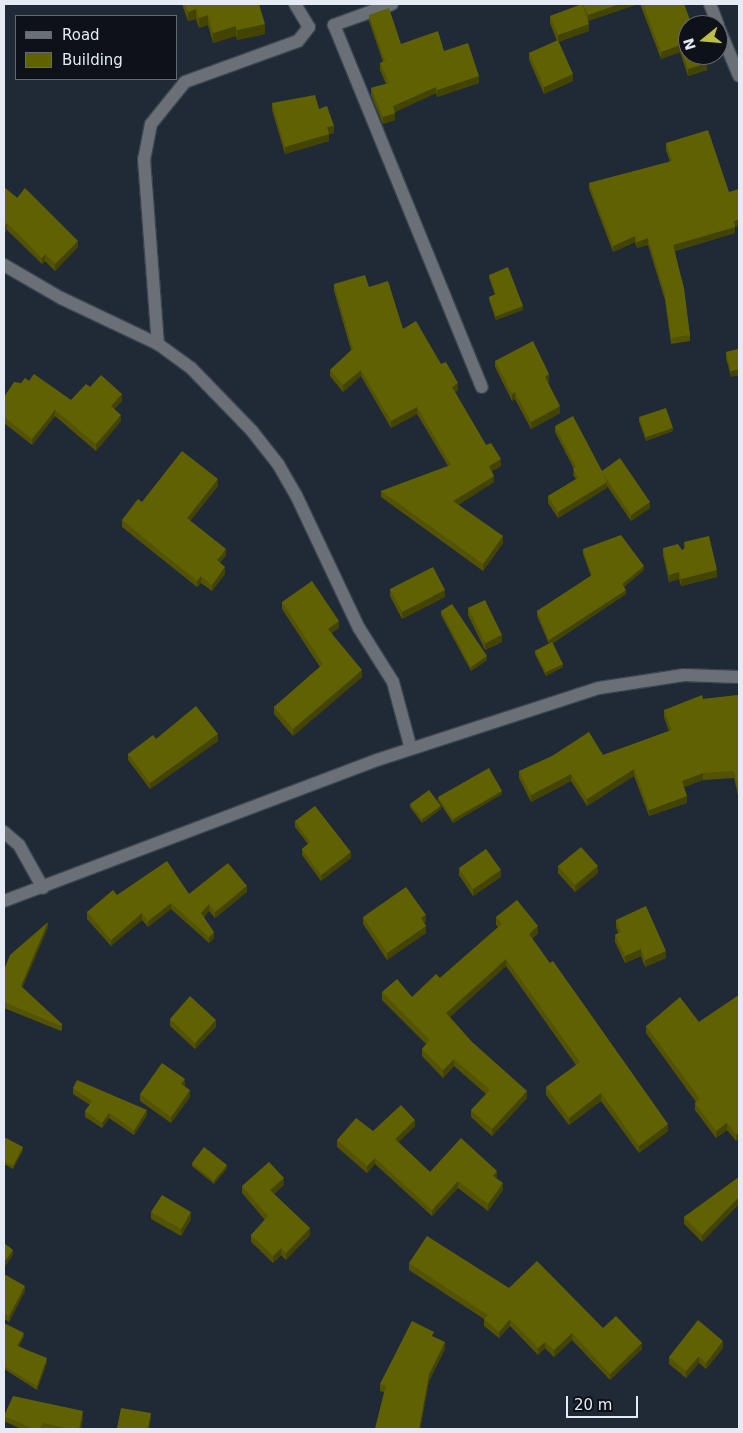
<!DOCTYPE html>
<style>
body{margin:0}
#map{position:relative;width:743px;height:1433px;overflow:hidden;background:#202a37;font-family:"DejaVu Sans",sans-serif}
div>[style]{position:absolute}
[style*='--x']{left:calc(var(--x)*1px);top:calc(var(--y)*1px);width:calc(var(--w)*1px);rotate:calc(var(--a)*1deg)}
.roads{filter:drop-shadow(1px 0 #3b4551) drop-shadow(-1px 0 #3b4551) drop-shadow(0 1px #3b4551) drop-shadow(0 -1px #3b4551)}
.minor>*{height:12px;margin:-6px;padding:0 6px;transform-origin:6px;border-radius:6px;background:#6b7077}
.wall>*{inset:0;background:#535303}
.shaded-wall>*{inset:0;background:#434402}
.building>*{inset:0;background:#606103}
span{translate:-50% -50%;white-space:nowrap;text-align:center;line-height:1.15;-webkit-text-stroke:5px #0e1218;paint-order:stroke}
.frame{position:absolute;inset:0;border:5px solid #e4ebf4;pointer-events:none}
.legend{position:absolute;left:15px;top:15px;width:162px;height:65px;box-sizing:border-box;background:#0e1218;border:1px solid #646970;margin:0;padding:6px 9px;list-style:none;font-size:15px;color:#e4ebf4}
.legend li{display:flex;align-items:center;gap:10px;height:25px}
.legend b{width:25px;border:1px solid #646970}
.north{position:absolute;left:678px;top:15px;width:50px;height:50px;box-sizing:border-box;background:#0e1218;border:1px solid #646970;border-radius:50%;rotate:253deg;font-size:14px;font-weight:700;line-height:20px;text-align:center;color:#e4ebf4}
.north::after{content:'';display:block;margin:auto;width:18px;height:22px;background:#bdbf43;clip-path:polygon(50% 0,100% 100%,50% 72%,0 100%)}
.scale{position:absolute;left:566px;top:1396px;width:72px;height:22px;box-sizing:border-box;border:2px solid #e4ebf4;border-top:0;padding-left:6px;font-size:15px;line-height:18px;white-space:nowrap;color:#e4ebf4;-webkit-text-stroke:4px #0e1218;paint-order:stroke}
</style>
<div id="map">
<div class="roads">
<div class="minor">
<div style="--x:295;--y:4;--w:27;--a:59"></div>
<div style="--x:309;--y:27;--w:18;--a:128"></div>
<div style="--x:298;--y:41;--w:120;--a:160.1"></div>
<div style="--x:185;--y:82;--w:54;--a:129"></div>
<div style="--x:151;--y:124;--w:36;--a:101"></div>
<div style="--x:144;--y:159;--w:186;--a:85.7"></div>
<div style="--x:158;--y:344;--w:41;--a:36"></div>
<div style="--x:191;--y:368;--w:88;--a:45.9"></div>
<div style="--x:252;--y:431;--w:42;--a:51.8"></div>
<div style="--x:278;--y:464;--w:36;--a:60"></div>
<div style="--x:296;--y:495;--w:147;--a:64.7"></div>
<div style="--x:359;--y:628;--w:64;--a:57.8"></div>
<div style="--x:393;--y:682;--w:69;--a:75"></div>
<div style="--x:392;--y:4;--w:62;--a:160.1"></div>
<div style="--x:334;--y:25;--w:391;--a:67.8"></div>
<div style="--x:710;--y:4;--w:22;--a:69"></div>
<div style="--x:718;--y:26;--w:54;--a:67.2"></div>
<div style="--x:4;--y:265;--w:66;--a:30.1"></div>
<div style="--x:61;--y:298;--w:107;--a:25.4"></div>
<div style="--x:4;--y:832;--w:20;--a:41"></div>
<div style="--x:19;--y:845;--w:49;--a:60.8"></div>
<div style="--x:4;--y:901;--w:399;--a:-20.7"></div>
<div style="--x:377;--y:760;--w:233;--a:-18"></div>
<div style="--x:599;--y:688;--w:86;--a:-8.7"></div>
<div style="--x:684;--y:675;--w:55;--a:2.1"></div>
</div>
</div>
<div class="wall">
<div style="clip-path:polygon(182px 4px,259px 4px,265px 34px,237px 40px,236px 36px,213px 43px,208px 25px,199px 28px,196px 19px,188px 21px)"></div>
<div style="clip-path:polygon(581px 4px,638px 4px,588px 21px,589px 31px,558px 42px,573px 81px,544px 94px,529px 60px,529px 53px,557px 41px,550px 23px,550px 16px,581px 5px)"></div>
<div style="clip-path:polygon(640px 4px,684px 4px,707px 70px,688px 76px,680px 52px,661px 59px)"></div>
<div style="clip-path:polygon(369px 15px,401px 44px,444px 51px,479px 83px,437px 97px,436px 93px,395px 112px,395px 120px,383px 124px,371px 95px,371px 88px,386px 84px,380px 70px,380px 63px,383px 62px,369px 21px)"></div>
<div style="clip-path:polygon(272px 103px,319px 109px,334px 133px,329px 134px,329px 141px,285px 154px,272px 110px)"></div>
<div style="clip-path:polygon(666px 143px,735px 227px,735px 233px,675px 251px,690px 335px,690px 341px,671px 344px,665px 300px,648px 245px,637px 248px,635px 242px,613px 252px,589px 189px,589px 183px,670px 162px,666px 150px)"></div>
<div style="clip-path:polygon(4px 187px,78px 247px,55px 271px,45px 261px,42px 264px,7px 230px,4px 233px)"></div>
<div style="clip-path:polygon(489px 275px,523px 310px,496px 320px,489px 300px,489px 297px,495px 295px,489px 278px)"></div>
<div style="clip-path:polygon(334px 284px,369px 287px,403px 329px,441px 364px,458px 390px,455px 392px,486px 445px,501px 466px,492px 471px,494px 482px,458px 505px,503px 543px,483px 571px,381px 497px,381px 491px,448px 466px,417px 414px,391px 428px,361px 376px,343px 392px,330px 376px,330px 370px,351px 350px,334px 291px)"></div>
<div style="clip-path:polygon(739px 349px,739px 375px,731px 377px,726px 358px,726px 352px)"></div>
<div style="clip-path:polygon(495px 361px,549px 381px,548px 382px,560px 413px,531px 429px,515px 399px,512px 401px,495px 367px)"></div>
<div style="clip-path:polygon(29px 381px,71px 400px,90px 387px,122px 401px,114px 409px,121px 421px,96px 451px,55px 416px,32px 445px,4px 423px,4px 397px)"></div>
<div style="clip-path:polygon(639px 417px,673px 431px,646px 441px,639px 421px)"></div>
<div style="clip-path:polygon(555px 426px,602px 471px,650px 508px,631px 521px,607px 486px,607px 488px,558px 518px,548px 503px,548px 496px,576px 479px,573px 475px,574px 469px,555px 432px)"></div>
<div style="clip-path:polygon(218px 486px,190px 521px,226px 555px,220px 563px,225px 574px,212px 591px,201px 583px,197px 587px,122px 527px,122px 520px,142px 502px)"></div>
<div style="clip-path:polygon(684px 542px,717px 577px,681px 586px,679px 579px,669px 582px,663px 555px,663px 548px,682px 550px,684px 549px)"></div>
<div style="clip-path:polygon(583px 549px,644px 570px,624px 587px,626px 594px,553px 643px,563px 667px,546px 676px,535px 654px,535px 651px,549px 644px,537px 616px,537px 611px,591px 576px,583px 554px)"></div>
<div style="clip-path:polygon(390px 589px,445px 597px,402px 619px,390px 596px)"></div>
<div style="clip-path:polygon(282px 602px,339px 628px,331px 633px,362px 677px,293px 736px,274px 714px,274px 707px,320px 667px,282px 609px)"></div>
<div style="clip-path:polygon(468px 608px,502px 642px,485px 650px,468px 615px)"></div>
<div style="clip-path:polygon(441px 611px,487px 660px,471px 671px,441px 615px)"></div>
<div style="clip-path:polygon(739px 695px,739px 800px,734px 778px,703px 780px,684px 787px,687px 803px,649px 816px,634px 776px,587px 806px,571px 781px,531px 802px,519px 778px,519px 771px,603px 755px,669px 731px,664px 717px,664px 710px,703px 699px)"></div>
<div style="clip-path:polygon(156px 739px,218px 741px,150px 789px,128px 760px,128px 754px)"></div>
<div style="clip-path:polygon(502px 794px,453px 823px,438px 800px,438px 797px)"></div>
<div style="clip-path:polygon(410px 804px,441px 809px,422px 823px,410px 807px)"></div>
<div style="clip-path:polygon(295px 821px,351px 858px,321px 881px,302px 855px,302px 849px,308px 844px,295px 827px)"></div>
<div style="clip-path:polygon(558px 866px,598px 873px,575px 892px,558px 873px)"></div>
<div style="clip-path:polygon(459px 868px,501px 877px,473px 896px,459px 875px)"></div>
<div style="clip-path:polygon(247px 892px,215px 918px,209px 911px,204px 917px,214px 938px,209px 943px,171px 909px,148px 927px,142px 920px,111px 946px,87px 919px,87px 912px,117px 895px)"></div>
<div style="clip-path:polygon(363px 917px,426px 922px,424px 923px,426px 933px,387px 960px,363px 924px)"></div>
<div style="clip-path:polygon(496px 917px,538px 933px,532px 939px,668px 1131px,639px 1153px,601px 1101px,569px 1125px,546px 1095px,546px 1087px,576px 1065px,506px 966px,450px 1017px,471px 1041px,527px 1098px,492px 1136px,471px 1117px,471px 1110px,486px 1094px,454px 1066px,443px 1078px,422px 1056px,422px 1049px,426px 1044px,382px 1000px,382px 992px,412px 997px,440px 978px,498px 927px,496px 925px)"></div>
<div style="clip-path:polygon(616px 920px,666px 958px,645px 967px,641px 956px,625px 963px,615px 942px,615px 935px,618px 933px,616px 927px)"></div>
<div style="clip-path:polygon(48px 927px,22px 988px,62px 1024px,62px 1029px,61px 1031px,4px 1008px,4px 970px)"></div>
<div style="clip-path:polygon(739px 995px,739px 1138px,736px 1141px,727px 1130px,716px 1138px,695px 1110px,695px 1103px,696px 1102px,646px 1033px,646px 1026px,699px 1022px)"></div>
<div style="clip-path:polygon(170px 1019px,216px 1027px,195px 1049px,170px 1026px)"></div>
<div style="clip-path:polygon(184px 1086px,190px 1097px,171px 1123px,140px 1101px,140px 1094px)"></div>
<div style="clip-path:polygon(73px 1088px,147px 1115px,134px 1135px,109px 1118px,102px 1128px,85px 1117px,85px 1111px,90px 1105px,73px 1094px)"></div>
<div style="clip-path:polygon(415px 1126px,398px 1142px,430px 1172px,497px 1178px,496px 1178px,503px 1190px,488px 1211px,458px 1188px,432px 1216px,375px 1164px,367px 1173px,337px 1147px,337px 1140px,373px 1131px)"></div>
<div style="clip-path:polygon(4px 1137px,23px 1150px,13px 1169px,4px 1164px)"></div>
<div style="clip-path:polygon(192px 1163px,227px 1168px,214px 1184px,192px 1166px)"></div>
<div style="clip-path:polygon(739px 1177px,739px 1204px,702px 1242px,684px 1224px,684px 1217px)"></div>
<div style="clip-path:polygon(284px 1185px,274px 1194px,310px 1235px,286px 1260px,281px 1255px,273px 1263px,251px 1242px,251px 1235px,265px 1220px,242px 1193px,242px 1186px)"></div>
<div style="clip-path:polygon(151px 1212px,191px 1219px,181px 1236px,151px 1219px)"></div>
<div style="clip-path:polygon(409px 1263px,509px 1288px,603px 1328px,642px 1349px,610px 1380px,572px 1340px,554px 1357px,545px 1348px,538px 1355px,510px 1326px,499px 1338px,484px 1326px,484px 1319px,409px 1270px)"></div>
<div style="clip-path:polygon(4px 1274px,25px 1291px,9px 1322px,4px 1319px)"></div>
<div style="clip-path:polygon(4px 1323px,24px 1336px,19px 1346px,47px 1362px,37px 1390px,4px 1369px)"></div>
<div style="clip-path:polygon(434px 1337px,445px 1349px,429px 1381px,420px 1429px,375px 1429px,384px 1392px,380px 1391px,380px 1384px)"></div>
<div style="clip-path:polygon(723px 1348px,706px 1369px,699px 1363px,686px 1378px,669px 1364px,669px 1357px)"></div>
<div style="clip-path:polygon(4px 1416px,83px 1417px,81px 1429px,21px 1429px,4px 1421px)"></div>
</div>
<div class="shaded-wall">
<div style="clip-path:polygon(619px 4px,638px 4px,588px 21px,588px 15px)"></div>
<div style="clip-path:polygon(196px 9px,196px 19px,188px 21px,188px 12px)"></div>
<div style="clip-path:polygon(208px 15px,208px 25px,199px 28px,199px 18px)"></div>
<div style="clip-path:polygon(265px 24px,265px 34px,237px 40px,237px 30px)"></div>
<div style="clip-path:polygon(589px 24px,589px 31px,558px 42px,558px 35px)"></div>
<div style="clip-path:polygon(236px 26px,236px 36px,213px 43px,213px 33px)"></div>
<div style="clip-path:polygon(680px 45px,680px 52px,661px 59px,661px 52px)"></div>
<div style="clip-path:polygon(707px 63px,707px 70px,688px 76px,688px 69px)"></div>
<div style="clip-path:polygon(573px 74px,573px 81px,544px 94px,544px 87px)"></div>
<div style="clip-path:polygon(479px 76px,479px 83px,437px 97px,437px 90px)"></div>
<div style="clip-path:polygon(436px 87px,436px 93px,393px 113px,393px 106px)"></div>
<div style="clip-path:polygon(395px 113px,395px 120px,383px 124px,383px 117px)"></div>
<div style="clip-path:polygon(334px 126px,334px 133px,329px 134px,329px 141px,285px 154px,285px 147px,327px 127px)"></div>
<div style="clip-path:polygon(739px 220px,739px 226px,734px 227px,734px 221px)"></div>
<div style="clip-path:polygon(7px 223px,7px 230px,4px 233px,4px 226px)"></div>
<div style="clip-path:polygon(735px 227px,735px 233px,673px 251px,673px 245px)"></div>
<div style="clip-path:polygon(635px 236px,635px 242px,613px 252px,613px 246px)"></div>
<div style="clip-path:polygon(648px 238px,648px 245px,637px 248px,637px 242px)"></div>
<div style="clip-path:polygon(78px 241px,78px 247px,55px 271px,55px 264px)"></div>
<div style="clip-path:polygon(45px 254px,45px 261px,42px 264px,42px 258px)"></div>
<div style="clip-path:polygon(523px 306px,523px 310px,496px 320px,496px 316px)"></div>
<div style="clip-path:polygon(739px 369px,739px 375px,731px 377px,731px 371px)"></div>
<div style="clip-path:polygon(361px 370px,361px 376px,343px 392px,343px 385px)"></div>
<div style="clip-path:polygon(549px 374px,549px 381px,545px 384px,545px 377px)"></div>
<div style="clip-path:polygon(458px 383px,458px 390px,452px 394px,452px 387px)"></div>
<div style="clip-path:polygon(515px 392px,515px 399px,512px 401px,512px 394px)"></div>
<div style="clip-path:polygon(122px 394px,122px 401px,111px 413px,111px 406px)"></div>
<div style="clip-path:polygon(560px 406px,560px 413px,531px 429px,531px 422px)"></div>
<div style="clip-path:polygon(417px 407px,417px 414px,391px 428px,391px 421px)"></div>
<div style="clip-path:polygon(55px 410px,55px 416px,32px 445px,32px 439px)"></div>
<div style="clip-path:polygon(121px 415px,121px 421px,96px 451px,96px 444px)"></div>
<div style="clip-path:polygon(673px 428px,673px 431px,646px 441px,646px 437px)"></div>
<div style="clip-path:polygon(501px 459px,501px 466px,489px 473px,489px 466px)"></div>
<div style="clip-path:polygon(494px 476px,494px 482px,453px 508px,453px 501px)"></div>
<div style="clip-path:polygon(218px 479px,218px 486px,187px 525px,187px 518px)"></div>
<div style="clip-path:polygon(607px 482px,607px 488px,558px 518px,558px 512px)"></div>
<div style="clip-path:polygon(650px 502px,650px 508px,631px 521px,631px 515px)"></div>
<div style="clip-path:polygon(503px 536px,503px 543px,483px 571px,483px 564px)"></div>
<div style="clip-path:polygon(226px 549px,226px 555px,217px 567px,217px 560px)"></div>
<div style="clip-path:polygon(644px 566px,644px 570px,622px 588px,622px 584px)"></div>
<div style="clip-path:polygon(225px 567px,225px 574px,212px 591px,212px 585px)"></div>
<div style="clip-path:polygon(717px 570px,717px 577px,681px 586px,681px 579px)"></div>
<div style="clip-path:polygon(679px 572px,679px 579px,669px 582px,669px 575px)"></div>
<div style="clip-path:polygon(201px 576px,201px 583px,197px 587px,197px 581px)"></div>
<div style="clip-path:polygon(445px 590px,445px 597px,402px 619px,402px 612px)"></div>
<div style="clip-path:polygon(626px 590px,626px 594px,549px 645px,549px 640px)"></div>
<div style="clip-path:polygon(339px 621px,339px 628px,328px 636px,328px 629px)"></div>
<div style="clip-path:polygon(502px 635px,502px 642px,485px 650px,485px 643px)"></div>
<div style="clip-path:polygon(487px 656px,487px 660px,471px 671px,471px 667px)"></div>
<div style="clip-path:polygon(563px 664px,563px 667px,546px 676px,546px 672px)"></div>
<div style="clip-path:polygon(362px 670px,362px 677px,293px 736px,293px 729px)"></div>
<div style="clip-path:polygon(218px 734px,218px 741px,150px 789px,150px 783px)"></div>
<div style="clip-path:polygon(634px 769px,634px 776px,587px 806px,587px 799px)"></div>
<div style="clip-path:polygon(703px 773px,703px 780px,682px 788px,682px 781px)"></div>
<div style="clip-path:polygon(571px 774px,571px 781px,531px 802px,531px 795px)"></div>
<div style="clip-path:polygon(502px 791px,502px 794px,453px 823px,453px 819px)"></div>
<div style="clip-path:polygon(687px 796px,687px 803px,649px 816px,649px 810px)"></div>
<div style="clip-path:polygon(441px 806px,441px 809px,422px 823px,422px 819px)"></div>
<div style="clip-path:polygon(351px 852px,351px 858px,321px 881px,321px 875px)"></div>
<div style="clip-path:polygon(598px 866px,598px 873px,575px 892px,575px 885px)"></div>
<div style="clip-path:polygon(501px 870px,501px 877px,473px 896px,473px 889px)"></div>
<div style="clip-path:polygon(247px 886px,247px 892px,215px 918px,215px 912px)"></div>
<div style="clip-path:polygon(171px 903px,171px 909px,148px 927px,148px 921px)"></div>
<div style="clip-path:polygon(209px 904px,209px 911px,201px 919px,201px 913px)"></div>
<div style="clip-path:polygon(142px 913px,142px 920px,111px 946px,111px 940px)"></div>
<div style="clip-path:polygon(426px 915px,426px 922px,421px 925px,421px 918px)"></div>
<div style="clip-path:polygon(48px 922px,48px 927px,21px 991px,21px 986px)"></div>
<div style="clip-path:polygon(426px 926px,426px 933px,387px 960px,387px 953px)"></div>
<div style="clip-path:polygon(538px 926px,538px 933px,529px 941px,529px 934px)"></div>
<div style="clip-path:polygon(214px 932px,214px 938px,209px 943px,209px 937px)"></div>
<div style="clip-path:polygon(641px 949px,641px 956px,625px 963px,625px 956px)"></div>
<div style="clip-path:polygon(666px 951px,666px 958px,645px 967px,645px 960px)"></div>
<div style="clip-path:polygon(506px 959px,506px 966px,446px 1020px,446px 1013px)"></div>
<div style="clip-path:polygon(216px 1020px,216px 1027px,195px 1049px,195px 1043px)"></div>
<div style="clip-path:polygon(454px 1059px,454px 1066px,443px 1078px,443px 1070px)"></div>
<div style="clip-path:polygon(185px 1079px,185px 1086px,181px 1091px,181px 1084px)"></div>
<div style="clip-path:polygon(190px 1090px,190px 1097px,171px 1123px,171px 1117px)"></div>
<div style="clip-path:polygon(527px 1091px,527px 1098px,492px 1136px,492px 1129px)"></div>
<div style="clip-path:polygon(601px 1093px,601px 1101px,569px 1125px,569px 1118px)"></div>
<div style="clip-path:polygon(147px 1110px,147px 1115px,134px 1135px,134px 1130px)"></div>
<div style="clip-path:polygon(109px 1113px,109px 1118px,102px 1128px,102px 1123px)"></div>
<div style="clip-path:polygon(415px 1120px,415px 1126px,395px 1146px,395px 1139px)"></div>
<div style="clip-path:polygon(727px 1123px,727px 1130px,716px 1138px,716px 1131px)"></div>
<div style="clip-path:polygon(668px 1124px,668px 1131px,639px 1153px,639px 1146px)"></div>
<div style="clip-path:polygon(739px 1132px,739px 1138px,736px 1141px,736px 1135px)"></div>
<div style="clip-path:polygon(23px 1147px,23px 1150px,13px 1169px,13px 1166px)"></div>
<div style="clip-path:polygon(375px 1158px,375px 1164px,367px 1173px,367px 1166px)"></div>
<div style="clip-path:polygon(227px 1165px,227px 1168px,214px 1184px,214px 1181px)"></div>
<div style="clip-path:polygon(497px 1171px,497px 1178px,493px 1182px,493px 1176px)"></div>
<div style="clip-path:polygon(284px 1178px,284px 1185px,270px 1197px,270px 1190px)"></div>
<div style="clip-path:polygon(458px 1181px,458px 1188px,432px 1216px,432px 1210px)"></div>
<div style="clip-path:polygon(503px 1183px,503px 1190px,488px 1211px,488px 1204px)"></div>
<div style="clip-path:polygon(739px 1197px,739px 1204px,702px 1242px,702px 1235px)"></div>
<div style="clip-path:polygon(191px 1212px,191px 1219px,181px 1236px,181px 1229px)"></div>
<div style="clip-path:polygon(310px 1228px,310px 1235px,286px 1260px,286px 1253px)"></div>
<div style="clip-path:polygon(281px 1248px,281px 1255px,273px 1263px,273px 1256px)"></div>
<div style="clip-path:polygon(13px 1250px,13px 1255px,4px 1268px,4px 1263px)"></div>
<div style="clip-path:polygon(25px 1286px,25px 1291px,9px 1322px,9px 1316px)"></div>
<div style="clip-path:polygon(510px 1319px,510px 1326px,499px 1338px,499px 1332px)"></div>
<div style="clip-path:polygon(24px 1333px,24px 1336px,17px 1349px,17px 1346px)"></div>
<div style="clip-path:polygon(572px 1333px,572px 1340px,554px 1357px,554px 1350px)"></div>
<div style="clip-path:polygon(723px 1341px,723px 1348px,706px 1369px,706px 1363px)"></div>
<div style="clip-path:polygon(445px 1342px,445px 1349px,429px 1381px,420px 1429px,419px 1429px,429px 1374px)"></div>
<div style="clip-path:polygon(545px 1342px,545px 1348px,538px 1355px,538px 1348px)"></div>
<div style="clip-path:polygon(642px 1343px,642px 1349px,610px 1380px,610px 1374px)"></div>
<div style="clip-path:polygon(699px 1356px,699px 1363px,686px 1378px,686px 1371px)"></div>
<div style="clip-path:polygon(47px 1358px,47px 1362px,37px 1390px,37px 1386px)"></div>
<div style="clip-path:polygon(83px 1411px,83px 1417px,81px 1429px,79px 1429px)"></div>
<div style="clip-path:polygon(151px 1413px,151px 1419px,149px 1429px,148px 1429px)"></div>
</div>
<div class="building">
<div style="clip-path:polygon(185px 4px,259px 4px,265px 24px,237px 30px,236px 26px,213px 33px,208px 15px,199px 18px,196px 9px,188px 12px)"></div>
<div style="clip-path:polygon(582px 4px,589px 24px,558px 35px,550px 16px)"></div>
<div style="clip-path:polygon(583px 4px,619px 4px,588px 15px)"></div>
<div style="clip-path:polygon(643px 4px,684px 4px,692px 25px,688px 25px,688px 55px,704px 55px,707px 63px,688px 69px,680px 45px,661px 52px)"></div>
<div style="clip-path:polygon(389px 8px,401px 44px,438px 31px,444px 51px,468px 43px,479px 76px,437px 90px,436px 87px,393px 106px,395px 113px,383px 117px,371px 88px,389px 83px,380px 63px,385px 61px,369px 15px)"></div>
<div style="clip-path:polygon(558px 40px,573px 74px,544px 87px,529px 53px)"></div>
<div style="clip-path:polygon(315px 95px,319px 109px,327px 106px,334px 126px,327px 127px,329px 134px,285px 147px,272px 103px)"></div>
<div style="clip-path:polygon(708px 130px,729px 192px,739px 189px,739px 220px,734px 221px,735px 227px,673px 245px,684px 288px,690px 335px,671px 338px,665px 294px,648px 238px,637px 242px,635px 236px,613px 246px,589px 183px,672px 161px,666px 143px)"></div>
<div style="clip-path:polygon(4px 187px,17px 198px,25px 188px,78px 241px,55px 264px,45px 254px,42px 258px,7px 223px,4px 226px)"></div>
<div style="clip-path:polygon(508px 267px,523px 306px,496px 316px,489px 297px,496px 294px,489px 275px)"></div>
<div style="clip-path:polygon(365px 275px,369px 287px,388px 281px,403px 329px,416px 321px,441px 364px,446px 362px,458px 383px,452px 387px,486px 445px,491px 443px,501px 459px,489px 466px,494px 476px,453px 501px,503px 536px,483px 564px,381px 491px,451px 465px,417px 407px,391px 421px,361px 370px,343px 385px,330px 370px,353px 349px,334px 284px)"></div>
<div style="clip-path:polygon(533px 341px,549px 374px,545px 377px,560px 406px,531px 422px,515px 392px,512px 394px,495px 361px)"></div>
<div style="clip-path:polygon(739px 349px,739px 369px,731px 371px,726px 352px)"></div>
<div style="clip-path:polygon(34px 374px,71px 400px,86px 384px,90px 387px,101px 375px,122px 394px,111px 406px,121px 415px,96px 444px,55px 410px,32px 439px,4px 417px,4px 397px,14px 382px,21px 383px,25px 378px,29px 381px)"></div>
<div style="clip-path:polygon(666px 408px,673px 428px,646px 437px,639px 417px)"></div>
<div style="clip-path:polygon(573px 416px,602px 471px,620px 458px,650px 502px,631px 515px,602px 472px,607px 482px,558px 512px,548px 496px,578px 478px,573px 469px,576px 467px,555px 426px)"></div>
<div style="clip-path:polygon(182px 451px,218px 479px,187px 518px,226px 549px,217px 560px,225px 567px,212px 585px,201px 576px,197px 581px,122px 520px,138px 499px,142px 502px)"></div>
<div style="clip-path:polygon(621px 535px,644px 566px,622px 584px,626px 590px,549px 640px,537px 611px,592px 575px,583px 549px)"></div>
<div style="clip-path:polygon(709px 536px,717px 570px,681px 579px,679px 572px,669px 575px,663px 548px,678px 544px,682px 550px,686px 548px,684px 542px)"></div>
<div style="clip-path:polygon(433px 567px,445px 590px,402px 612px,390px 589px)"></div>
<div style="clip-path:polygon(312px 581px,339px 621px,328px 629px,362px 670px,293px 729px,274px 707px,323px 664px,282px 602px)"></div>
<div style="clip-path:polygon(485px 600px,502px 635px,485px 643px,468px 608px)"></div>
<div style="clip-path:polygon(452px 604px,487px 656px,471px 667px,441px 611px)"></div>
<div style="clip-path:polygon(552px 642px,563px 664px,546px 672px,535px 651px)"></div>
<div style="clip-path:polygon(702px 695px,703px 699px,739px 695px,739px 793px,734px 771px,703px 773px,682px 781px,687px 796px,649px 810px,634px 769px,587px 799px,571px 774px,531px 795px,519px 771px,552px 756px,589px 732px,603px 755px,672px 730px,664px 710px)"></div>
<div style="clip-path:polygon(196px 706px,218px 734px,150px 783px,128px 754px,153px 735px,156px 739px)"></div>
<div style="clip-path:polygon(489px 768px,502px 791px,453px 819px,438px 797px)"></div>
<div style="clip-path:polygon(429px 790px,441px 806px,422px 819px,410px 804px)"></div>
<div style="clip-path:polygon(315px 806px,351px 852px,321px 875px,302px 849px,310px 842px,295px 821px)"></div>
<div style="clip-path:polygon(581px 847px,598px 866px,575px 885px,558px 866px)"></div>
<div style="clip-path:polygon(486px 849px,501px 870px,473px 889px,459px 868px)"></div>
<div style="clip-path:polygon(167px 861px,189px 894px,228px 863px,247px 886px,215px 912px,209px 904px,201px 913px,214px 932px,209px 937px,171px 903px,148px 921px,142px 913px,111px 940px,87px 912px,113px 890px,117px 895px)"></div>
<div style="clip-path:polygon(406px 887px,426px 915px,421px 918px,426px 926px,387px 953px,363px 917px)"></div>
<div style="clip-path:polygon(517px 900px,538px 926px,529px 934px,550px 963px,553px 961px,668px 1124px,639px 1146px,601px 1093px,569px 1118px,546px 1087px,580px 1062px,506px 959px,446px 1013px,471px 1041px,527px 1091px,492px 1129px,471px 1110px,490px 1090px,454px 1059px,443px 1070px,422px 1049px,430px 1040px,382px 992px,397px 979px,412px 997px,436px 974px,440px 978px,502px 924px,496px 917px)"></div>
<div style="clip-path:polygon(646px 906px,666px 951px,645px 960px,641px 949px,625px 956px,615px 935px,621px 932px,616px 920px)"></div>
<div style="clip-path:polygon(48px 922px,21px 986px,62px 1024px,61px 1026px,4px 1002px,4px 970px,10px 955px)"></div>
<div style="clip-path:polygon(739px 995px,739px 1132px,736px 1135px,727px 1123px,716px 1131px,695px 1103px,700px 1099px,646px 1026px,680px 997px,699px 1022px)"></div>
<div style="clip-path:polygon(190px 996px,216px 1020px,195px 1043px,170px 1019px)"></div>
<div style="clip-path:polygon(162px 1063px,185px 1079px,181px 1084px,190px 1090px,171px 1117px,140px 1094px)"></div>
<div style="clip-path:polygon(77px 1080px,147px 1110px,134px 1130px,109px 1113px,102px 1123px,85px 1111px,92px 1101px,73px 1088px)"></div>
<div style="clip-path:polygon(401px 1105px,415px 1120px,395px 1139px,430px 1172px,461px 1138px,497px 1171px,493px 1176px,503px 1183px,488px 1204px,458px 1181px,432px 1210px,375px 1158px,367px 1166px,337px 1140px,356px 1118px,373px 1131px)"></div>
<div style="clip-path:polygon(4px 1137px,23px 1147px,13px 1166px,4px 1161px)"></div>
<div style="clip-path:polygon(204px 1147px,227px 1165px,214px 1181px,192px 1163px)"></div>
<div style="clip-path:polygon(269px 1162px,284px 1178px,270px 1190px,310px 1228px,286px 1253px,281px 1248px,273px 1256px,251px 1235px,268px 1216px,242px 1186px)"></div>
<div style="clip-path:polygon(739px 1177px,739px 1197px,702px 1235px,684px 1217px)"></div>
<div style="clip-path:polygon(162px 1195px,191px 1212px,181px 1229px,151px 1212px)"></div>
<div style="clip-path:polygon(427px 1236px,509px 1288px,537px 1261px,603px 1328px,616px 1316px,642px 1343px,610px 1374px,572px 1333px,554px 1350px,545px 1342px,538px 1348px,510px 1319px,499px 1332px,484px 1319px,488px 1315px,409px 1263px)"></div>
<div style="clip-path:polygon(4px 1243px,13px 1250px,4px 1263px)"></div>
<div style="clip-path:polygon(4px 1274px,25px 1286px,9px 1316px,4px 1314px)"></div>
<div style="clip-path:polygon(698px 1320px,723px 1341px,706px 1363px,699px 1356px,686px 1371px,669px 1357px)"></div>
<div style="clip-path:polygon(412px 1321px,434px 1332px,432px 1336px,445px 1342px,429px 1374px,419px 1429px,375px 1429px,386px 1386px,380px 1384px)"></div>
<div style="clip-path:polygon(4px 1323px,24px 1333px,17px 1346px,47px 1358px,37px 1386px,4px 1366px)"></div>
<div style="clip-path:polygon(13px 1396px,83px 1411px,79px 1429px,71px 1429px,43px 1423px,40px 1429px,33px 1429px,4px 1416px)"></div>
<div style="clip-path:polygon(121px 1408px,151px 1413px,148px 1429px,112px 1429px,112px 1428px,117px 1428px)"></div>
</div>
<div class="frame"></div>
<ul class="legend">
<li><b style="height:6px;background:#6b7077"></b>Road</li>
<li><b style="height:14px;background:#606103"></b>Building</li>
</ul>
<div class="north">N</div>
<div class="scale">20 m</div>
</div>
